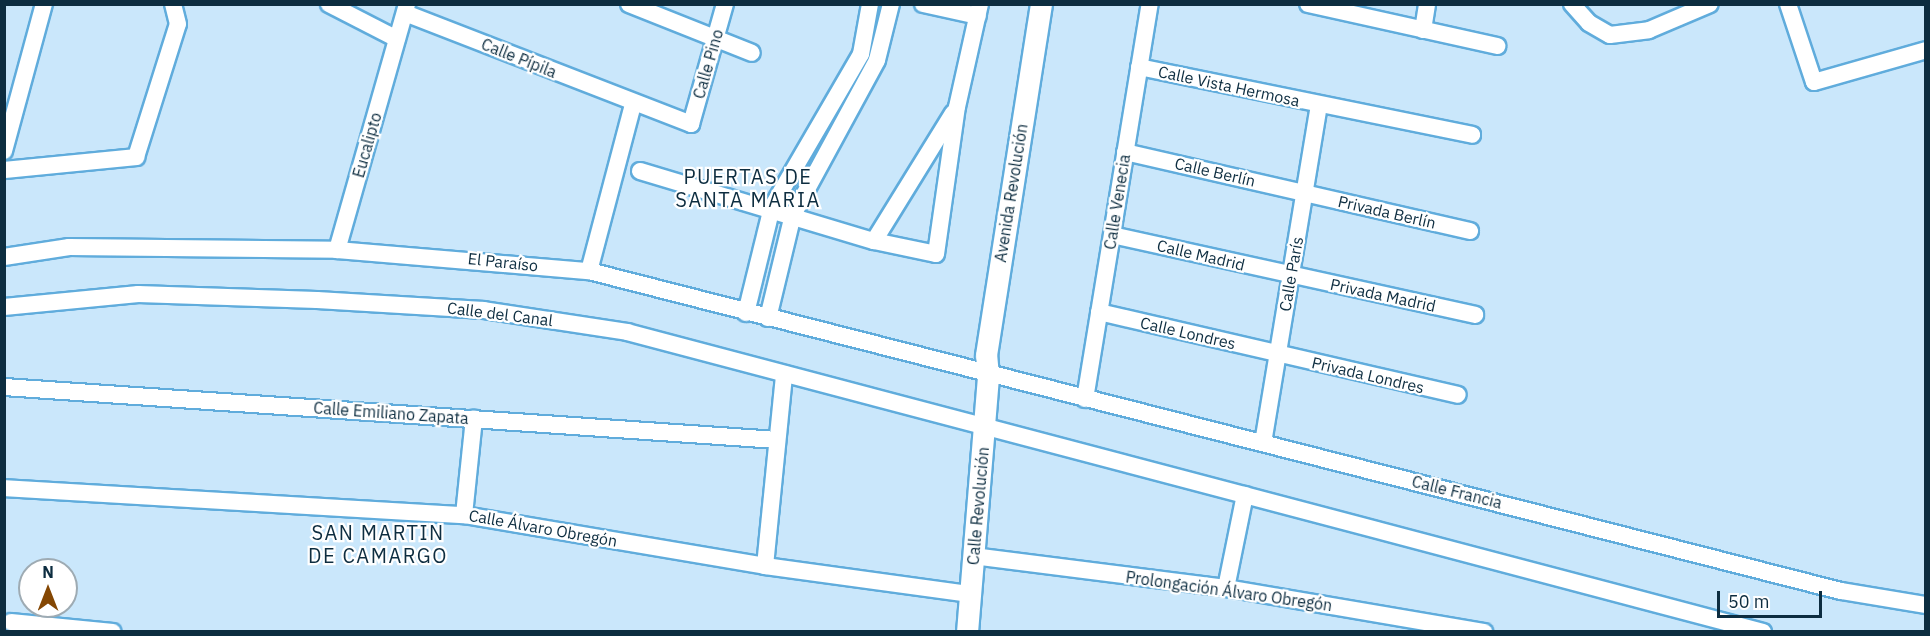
<!DOCTYPE html>
<meta charset="utf-8">
<style>
body{margin:0}
#map{position:relative;width:1930px;height:636px;overflow:hidden;background:#cae7fb;font-family:"IBM Plex Sans",sans-serif}
div>[style]{position:absolute}
[style*='--x']{left:calc(var(--x)*1px);top:calc(var(--y)*1px);width:calc(var(--w)*1px);rotate:calc(var(--a)*1deg)}
.roads{filter:drop-shadow(2px 0 #60acdc) drop-shadow(-2px 0 #60acdc) drop-shadow(0 2px #60acdc) drop-shadow(0 -2px #60acdc)}
.minor>*{height:16px;margin:-8px;padding:0 8px;transform-origin:8px;border-radius:8px;background:#fff}
.major>*{height:21px;margin:-10.5px;padding:0 10.5px;transform-origin:10.5px;border-radius:10.5px;background:#fff}
span{translate:-50% -50%;white-space:nowrap;text-align:center;line-height:1.15;-webkit-text-stroke:4.5px #fff;paint-order:stroke}
.street-label{font-size:16px;color:#0d2d40}
.quarter-label{font-size:20px;color:#0d2d40;letter-spacing:1.5px}
.frame{position:absolute;inset:0;border:6px solid #0d2d40;pointer-events:none}
.north{position:absolute;left:18px;top:558px;width:60px;height:60px;box-sizing:border-box;background:#fff;border:2px solid #9eabb3;border-radius:50%;rotate:0deg;font-size:16px;font-weight:700;line-height:24px;text-align:center;color:#0d2d40}
.north::after{content:'';display:block;margin:auto;width:21px;height:27px;background:#844703;clip-path:polygon(50% 0,100% 100%,50% 72%,0 100%)}
.scale{position:absolute;left:1717px;top:591px;width:105px;height:27px;box-sizing:border-box;border:3px solid #0d2d40;border-top:0;padding-left:8px;font-size:18px;line-height:21px;white-space:nowrap;color:#0d2d40;-webkit-text-stroke:4px #fff;paint-order:stroke}
</style>
<div id="map">
<div class="roads">
<div class="minor">
<div style="--x:329;--y:4;--w:76;--a:27.2"></div>
<div style="--x:629;--y:4;--w:132;--a:21.7"></div>
<div style="--x:923;--y:4;--w:56;--a:12.3"></div>
<div style="--x:1308;--y:4;--w:194;--a:12.5"></div>
<div style="--x:1572;--y:4;--w:25;--a:48"></div>
<div style="--x:1589;--y:23;--w:24;--a:30"></div>
<div style="--x:1610;--y:35;--w:39;--a:-7"></div>
<div style="--x:1649;--y:30;--w:66;--a:-23.1"></div>
<div style="--x:1788;--y:4;--w:82;--a:71.6"></div>
<div style="--x:1814;--y:82;--w:116;--a:-15.9"></div>
<div style="--x:405;--y:13;--w:307;--a:21.2"></div>
<div style="--x:691;--y:124;--w:125;--a:-74.2"></div>
<div style="--x:1423;--y:30;--w:26;--a:-81"></div>
<div style="--x:1139;--y:67;--w:340;--a:11.5"></div>
<div style="--x:4;--y:151;--w:152;--a:-74.8"></div>
<div style="--x:1125;--y:152;--w:354;--a:12.9"></div>
<div style="--x:4;--y:170;--w:133;--a:-5.6"></div>
<div style="--x:136;--y:157;--w:139;--a:-72.5"></div>
<div style="--x:178;--y:24;--w:21;--a:-104"></div>
<div style="--x:640;--y:171;--w:244;--a:16.7"></div>
<div style="--x:874;--y:241;--w:63;--a:11.8"></div>
<div style="--x:936;--y:254;--w:148;--a:-81.9"></div>
<div style="--x:957;--y:107;--w:106;--a:-77.4"></div>
<div style="--x:1112;--y:235;--w:372;--a:12.4"></div>
<div style="--x:874;--y:241;--w:150;--a:-58.3"></div>
<div style="--x:337;--y:250;--w:256;--a:-74.1"></div>
<div style="--x:4;--y:257;--w:66;--a:-8.7"></div>
<div style="--x:69;--y:247;--w:268;--a:0.6"></div>
<div style="--x:337;--y:250;--w:253;--a:4.8"></div>
<div style="--x:589;--y:271;--w:1292;--a:14.34"></div>
<div style="--x:1841;--y:591;--w:86;--a:9.4"></div>
<div style="--x:589;--y:271;--w:173;--a:-75.2"></div>
<div style="--x:4;--y:307;--w:135;--a:-5.5"></div>
<div style="--x:138;--y:294;--w:179;--a:1.9"></div>
<div style="--x:317;--y:300;--w:167;--a:3.4"></div>
<div style="--x:484;--y:310;--w:145;--a:8.7"></div>
<div style="--x:627;--y:332;--w:1175;--a:14.79"></div>
<div style="--x:1099;--y:312;--w:368;--a:13"></div>
<div style="--x:746;--y:313;--w:109;--a:-76.2"></div>
<div style="--x:772;--y:207;--w:177;--a:-59.8"></div>
<div style="--x:861;--y:54;--w:51;--a:-79.8"></div>
<div style="--x:768;--y:318;--w:106;--a:-76.4"></div>
<div style="--x:793;--y:215;--w:176;--a:-61.5"></div>
<div style="--x:877;--y:60;--w:58;--a:-76"></div>
<div style="--x:4;--y:387;--w:775;--a:3.92"></div>
<div style="--x:1085;--y:399;--w:400;--a:-80.7"></div>
<div style="--x:1263;--y:443;--w:342;--a:-80.6"></div>
<div style="--x:4;--y:488;--w:461;--a:3.4"></div>
<div style="--x:464;--y:515;--w:305;--a:9.6"></div>
<div style="--x:765;--y:566;--w:207;--a:7.8"></div>
<div style="--x:464;--y:515;--w:97;--a:-84.1"></div>
<div style="--x:973;--y:556;--w:255;--a:7.2"></div>
<div style="--x:1226;--y:588;--w:262;--a:9.7"></div>
<div style="--x:765;--y:566;--w:193;--a:-84.3"></div>
<div style="--x:1226;--y:588;--w:95;--a:-78.5"></div>
<div style="--x:11;--y:622;--w:102;--a:5.6"></div>
</div>
<div class="major">
<div style="--x:967;--y:632;--w:257;--a:-85.3"></div>
<div style="--x:988;--y:376;--w:21;--a:-95"></div>
<div style="--x:986;--y:355;--w:355;--a:-81.1"></div>
</div>
</div>
<div class="street-label">
<span style="left:519px;top:58px;rotate:22deg">Calle Pípila</span>
<span style="left:708px;top:64px;rotate:-74deg">Calle Pino</span>
<span style="left:1229px;top:86px;rotate:12deg">Calle Vista Hermosa</span>
<span style="left:367px;top:145px;rotate:-74deg">Eucalipto</span>
<span style="left:1215px;top:172px;rotate:13deg">Calle Berlín</span>
<span style="left:1011px;top:193px;rotate:-81deg">Avenida Revolución</span>
<span style="left:1117px;top:202px;rotate:-81deg">Calle Venecia</span>
<span style="left:1387px;top:212px;rotate:13deg">Privada Berlín</span>
<span style="left:1201px;top:255px;rotate:13deg">Calle Madrid</span>
<span style="left:503px;top:262px;rotate:6deg">El Paraíso</span>
<span style="left:1291px;top:274px;rotate:-80deg">Calle París</span>
<span style="left:1383px;top:295px;rotate:12deg">Privada Madrid</span>
<span style="left:500px;top:314px;rotate:7deg">Calle del Canal</span>
<span style="left:1188px;top:333px;rotate:13deg">Calle Londres</span>
<span style="left:1368px;top:375px;rotate:13deg">Privada Londres</span>
<span style="left:391px;top:413px;rotate:4deg">Calle Emiliano Zapata</span>
<span style="left:1457px;top:492px;rotate:14deg">Calle Francia</span>
<span style="left:978px;top:506px;rotate:-85deg">Calle Revolución</span>
<span style="left:543px;top:528px;rotate:10deg">Calle Álvaro Obregón</span>
<span style="left:1229px;top:591px;rotate:8deg">Prolongación Álvaro Obregón</span>
</div>
<div class="quarter-label">
<span style="left:748px;top:188px">PUERTAS DE<br>SANTA MARIA</span>
<span style="left:378px;top:544px">SAN MARTIN<br>DE CAMARGO</span>
</div>
<div class="frame"></div>
<div class="north">N</div>
<div class="scale">50 m</div>
</div>
